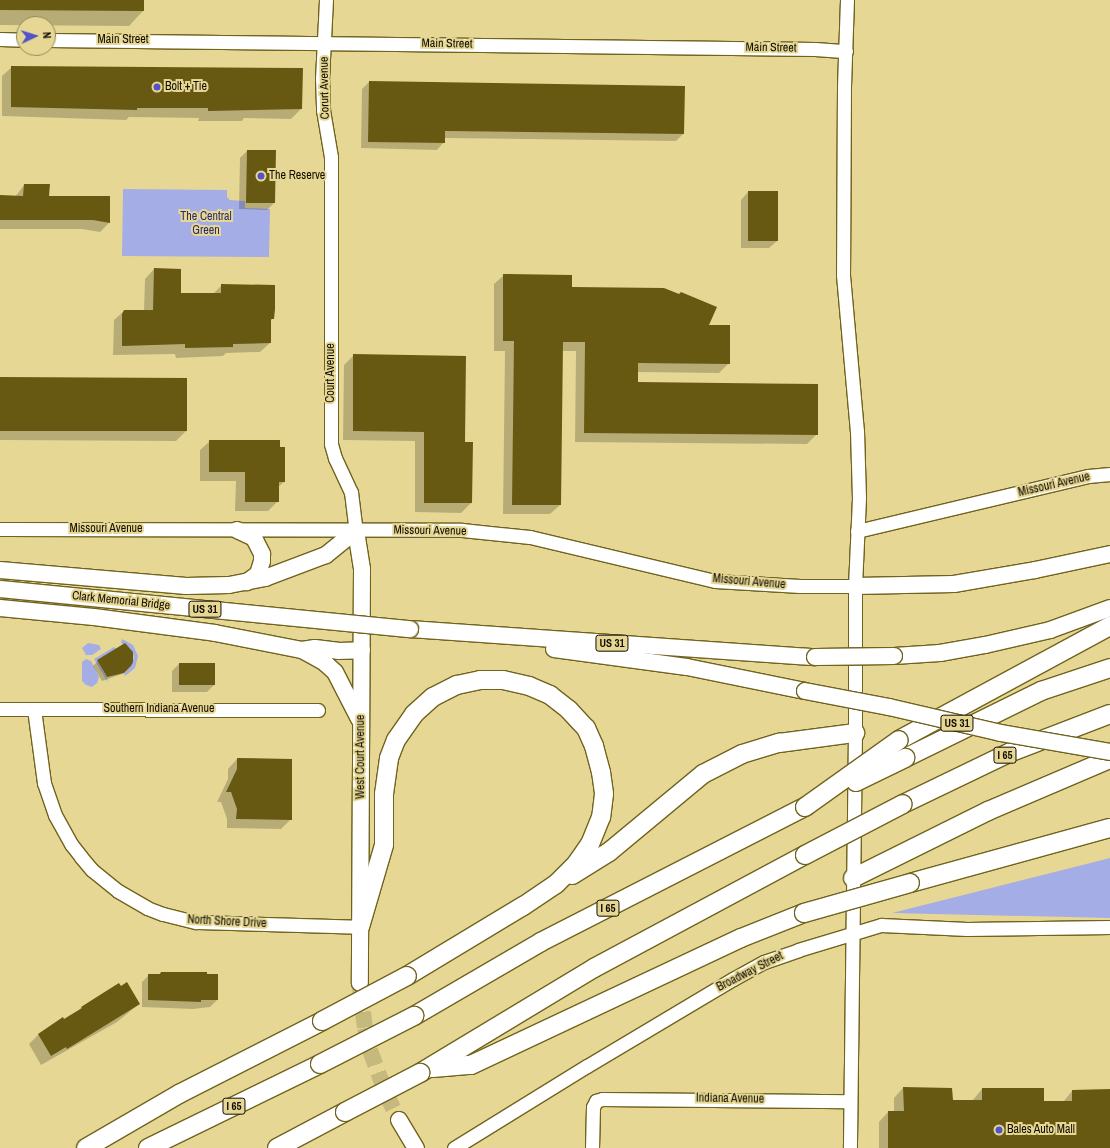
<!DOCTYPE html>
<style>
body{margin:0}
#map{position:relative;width:1110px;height:1148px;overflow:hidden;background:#e6d894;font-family:"Archivo Narrow",sans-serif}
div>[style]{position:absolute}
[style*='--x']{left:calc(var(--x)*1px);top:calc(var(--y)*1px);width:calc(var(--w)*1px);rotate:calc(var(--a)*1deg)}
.green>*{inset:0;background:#a5ade6}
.shadow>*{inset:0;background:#0003}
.building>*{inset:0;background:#675911}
.major-tunnel>*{height:16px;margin-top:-8px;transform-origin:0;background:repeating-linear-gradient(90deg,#c6b97e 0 16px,transparent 0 24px)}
.roads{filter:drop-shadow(1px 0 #70631e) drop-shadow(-1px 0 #70631e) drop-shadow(0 1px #70631e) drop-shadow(0 -1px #70631e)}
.minor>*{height:13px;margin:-6.5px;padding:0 6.5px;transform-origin:6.5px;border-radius:6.5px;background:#fff}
.major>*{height:16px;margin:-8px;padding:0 8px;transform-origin:8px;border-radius:8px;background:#fff}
.highway>*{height:18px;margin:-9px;padding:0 9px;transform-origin:9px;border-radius:9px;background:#fff}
.bridges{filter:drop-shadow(1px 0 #70631e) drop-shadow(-1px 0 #70631e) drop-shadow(0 1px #70631e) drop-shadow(0 -1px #70631e)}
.major-bridge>*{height:16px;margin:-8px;padding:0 8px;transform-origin:8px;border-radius:8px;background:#fff}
.highway-bridge>*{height:18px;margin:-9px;padding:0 9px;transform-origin:9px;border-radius:9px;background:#fff}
.dots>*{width:11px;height:11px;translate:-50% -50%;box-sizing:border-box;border:2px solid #e6d894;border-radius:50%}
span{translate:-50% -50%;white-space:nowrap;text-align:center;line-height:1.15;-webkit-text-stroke:4px #e6d894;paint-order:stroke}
.shield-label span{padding:1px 3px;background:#e6d894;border:1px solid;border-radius:3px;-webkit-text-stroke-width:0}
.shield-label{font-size:11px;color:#120c00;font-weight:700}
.street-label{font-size:12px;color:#120c00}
.poi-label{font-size:12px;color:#120c00}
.left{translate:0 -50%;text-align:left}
.park-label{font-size:12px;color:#2b2b70}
.north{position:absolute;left:16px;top:16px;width:40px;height:40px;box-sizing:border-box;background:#e6d894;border:1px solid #918659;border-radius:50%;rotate:86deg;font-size:11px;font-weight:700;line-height:16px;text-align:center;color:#120c00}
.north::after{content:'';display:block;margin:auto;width:14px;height:18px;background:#5252c9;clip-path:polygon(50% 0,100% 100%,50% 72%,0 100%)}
</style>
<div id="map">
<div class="green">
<div style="clip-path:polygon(123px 189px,227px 190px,227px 197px,230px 200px,245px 201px,245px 208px,270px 209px,269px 257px,122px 256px)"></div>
<div style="clip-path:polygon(122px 639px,133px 645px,138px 656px,135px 668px,125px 676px,124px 673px,131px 666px,134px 657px,130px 648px,121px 643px)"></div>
<div style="clip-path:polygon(88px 643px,99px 645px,101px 649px,92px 655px,86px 655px,82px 648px)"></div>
<div style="clip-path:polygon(114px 647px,116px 649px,97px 660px,108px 680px,107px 681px,94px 659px)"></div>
<div style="clip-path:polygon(86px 659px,91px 661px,99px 677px,97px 683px,92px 687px,86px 685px,82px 681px,82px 662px)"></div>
<div style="clip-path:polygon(1110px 858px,1110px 918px,892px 913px)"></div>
</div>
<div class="shadow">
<div style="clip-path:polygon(0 0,143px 0,143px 11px,129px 26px,0 25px)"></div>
<div style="clip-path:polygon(12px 67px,301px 109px,291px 119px,244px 118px,242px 121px,198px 121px,199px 118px,129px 117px,126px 120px,2px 116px,2px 76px)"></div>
<div style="clip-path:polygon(369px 82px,684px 87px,683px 134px,676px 141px,444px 138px,444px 142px,437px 150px,361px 148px,362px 89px)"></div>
<div style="clip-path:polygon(247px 151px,274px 203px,267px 210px,239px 209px,240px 158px)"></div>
<div style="clip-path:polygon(24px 185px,48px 197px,109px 223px,100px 232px,82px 229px,0 229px,0 196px,15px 197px)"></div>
<div style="clip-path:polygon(748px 192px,777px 241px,769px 248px,741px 248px,741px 200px)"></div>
<div style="clip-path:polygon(154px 269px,180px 294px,213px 294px,222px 285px,273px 318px,270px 322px,270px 343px,260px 352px,226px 353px,223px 356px,176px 358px,175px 354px,113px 355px,114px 320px,124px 311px,144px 311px,145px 279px)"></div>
<div style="clip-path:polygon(504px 275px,571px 288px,707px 326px,729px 363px,719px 373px,637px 372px,637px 383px,817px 434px,807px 444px,575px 442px,576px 351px,562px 351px,560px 505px,550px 514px,503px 514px,505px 351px,494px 351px,494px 284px)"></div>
<div style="clip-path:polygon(354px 355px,464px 443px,471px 503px,461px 513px,415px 512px,415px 441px,343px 440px,344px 365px)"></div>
<div style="clip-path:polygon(0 378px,186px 379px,186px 431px,176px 441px,0 440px)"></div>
<div style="clip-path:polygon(210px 441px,284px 482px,278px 487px,278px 501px,268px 511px,235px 511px,236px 481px,200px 481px,200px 450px)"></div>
<div style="clip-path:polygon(98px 661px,127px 669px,122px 674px,102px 681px,93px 666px)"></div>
<div style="clip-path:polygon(179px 664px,214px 685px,207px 692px,172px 692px,172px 671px)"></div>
<div style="clip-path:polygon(237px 759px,291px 819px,281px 829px,227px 828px,227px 819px,221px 802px,217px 802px,228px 779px,228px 769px)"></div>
<div style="clip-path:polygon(161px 973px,217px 975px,217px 1000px,210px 1007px,193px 1009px,142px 1007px,142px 982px,149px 975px,159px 975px)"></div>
<div style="clip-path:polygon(139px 1004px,117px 1022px,41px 1065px,29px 1044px,39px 1034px,76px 1013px,82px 1007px)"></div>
<div style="clip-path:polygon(903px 1088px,952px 1101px,972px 1101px,982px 1089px,1043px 1102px,1063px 1102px,1072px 1091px,1110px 1090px,1110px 1148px,879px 1148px,879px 1122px,888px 1112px,894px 1112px,894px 1098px)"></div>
</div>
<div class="building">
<div style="clip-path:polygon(0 0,144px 0,144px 11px,0 10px)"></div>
<div style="clip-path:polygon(11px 66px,303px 68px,302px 109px,208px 111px,208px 108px,137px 108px,137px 110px,11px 107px)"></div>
<div style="clip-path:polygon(369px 81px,685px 86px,684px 134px,445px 131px,445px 143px,368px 142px)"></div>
<div style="clip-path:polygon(247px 150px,276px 150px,275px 203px,246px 203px)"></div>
<div style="clip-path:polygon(24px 184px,50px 184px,49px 196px,110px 196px,110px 223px,93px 220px,0 220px,0 195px,23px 196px)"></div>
<div style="clip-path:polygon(748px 191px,778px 191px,778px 241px,748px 241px)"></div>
<div style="clip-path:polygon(154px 268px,181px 269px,181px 293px,221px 293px,221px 284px,275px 285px,275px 309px,274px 319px,271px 319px,271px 343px,233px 344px,233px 347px,185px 348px,185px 344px,122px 346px,122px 314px,124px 310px,153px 310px)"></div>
<div style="clip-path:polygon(503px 274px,572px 275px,572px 287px,664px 288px,679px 294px,681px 292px,717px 307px,709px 325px,730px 325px,730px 364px,638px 363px,638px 382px,818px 384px,818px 435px,584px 433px,585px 342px,563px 342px,561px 505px,512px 505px,514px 341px,503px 341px)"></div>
<div style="clip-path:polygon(353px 354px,466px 356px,465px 442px,473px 442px,472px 503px,424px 503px,424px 432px,353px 431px)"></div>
<div style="clip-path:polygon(0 377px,187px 378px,187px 431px,0 431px)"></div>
<div style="clip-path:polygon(209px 440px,280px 440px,280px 447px,285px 447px,285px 482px,279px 482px,279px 502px,245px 502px,245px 472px,209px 472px)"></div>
<div style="clip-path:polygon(125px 643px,133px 652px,133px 662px,131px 666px,124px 673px,107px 677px,97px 660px)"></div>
<div style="clip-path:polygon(179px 663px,215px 663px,215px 685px,179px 685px)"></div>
<div style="clip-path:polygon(237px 758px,292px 759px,292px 820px,236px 819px,237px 809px,231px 792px,226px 792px,237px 769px)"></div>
<div style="clip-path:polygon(161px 972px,207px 972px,207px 974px,218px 974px,218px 1000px,201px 1000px,201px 1002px,148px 1000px,148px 974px,160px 974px)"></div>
<div style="clip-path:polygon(127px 982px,140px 1004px,67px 1049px,66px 1047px,51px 1056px,38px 1034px,63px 1017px,64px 1019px,82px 1008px,81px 1007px,103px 993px,119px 983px,121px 986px)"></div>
<div style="clip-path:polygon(903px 1087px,952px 1088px,953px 1100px,982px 1100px,982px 1088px,1044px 1088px,1044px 1101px,1072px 1101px,1072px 1090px,1110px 1089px,1110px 1148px,888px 1148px,888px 1111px,904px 1111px)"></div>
</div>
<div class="major-tunnel">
<div style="--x:360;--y:988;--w:40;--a:82.9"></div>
<div style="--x:365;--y:1028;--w:23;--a:77"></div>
<div style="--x:370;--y:1050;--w:47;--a:70"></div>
<div style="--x:386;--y:1094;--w:29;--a:63"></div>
</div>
<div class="roads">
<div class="minor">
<div style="--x:326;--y:0;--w:78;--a:92.9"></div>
<div style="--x:322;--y:78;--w:32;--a:88"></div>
<div style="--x:323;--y:110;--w:48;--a:80.3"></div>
<div style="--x:331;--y:157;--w:287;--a:90"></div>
<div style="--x:331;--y:444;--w:15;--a:74"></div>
<div style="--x:335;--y:458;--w:38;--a:65"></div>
<div style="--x:351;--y:492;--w:39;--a:83"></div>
<div style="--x:847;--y:0;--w:87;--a:92"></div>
<div style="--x:844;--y:87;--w:188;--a:90.3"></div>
<div style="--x:843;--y:275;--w:157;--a:84.9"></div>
<div style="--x:857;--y:431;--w:67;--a:88.3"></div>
<div style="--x:859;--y:498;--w:88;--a:92.6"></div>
<div style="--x:855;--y:586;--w:147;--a:90"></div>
<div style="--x:855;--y:733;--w:415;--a:90.7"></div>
<div style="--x:0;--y:39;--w:24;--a:2"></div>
<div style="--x:48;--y:40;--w:767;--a:0.67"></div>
<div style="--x:815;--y:49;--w:31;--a:4"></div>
<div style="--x:0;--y:529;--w:462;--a:0.1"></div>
<div style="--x:462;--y:530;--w:68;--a:5.9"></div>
<div style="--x:530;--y:537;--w:190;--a:13.4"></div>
<div style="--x:715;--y:581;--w:85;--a:3.4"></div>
<div style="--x:800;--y:586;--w:55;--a:0"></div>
<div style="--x:857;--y:531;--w:237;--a:-13.4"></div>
<div style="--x:1088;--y:476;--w:22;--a:-5"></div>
<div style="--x:0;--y:709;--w:318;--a:0.2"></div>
<div style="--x:34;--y:709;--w:75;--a:82.3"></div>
<div style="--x:44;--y:783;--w:34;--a:71"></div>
<div style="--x:55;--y:815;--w:33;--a:61"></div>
<div style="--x:71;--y:844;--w:16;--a:52"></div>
<div style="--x:81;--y:857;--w:17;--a:50"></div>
<div style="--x:92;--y:870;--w:33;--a:39"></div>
<div style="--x:118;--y:891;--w:34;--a:30"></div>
<div style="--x:147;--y:908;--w:17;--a:21"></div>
<div style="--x:163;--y:914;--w:34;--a:14"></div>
<div style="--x:196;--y:922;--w:164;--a:1.7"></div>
<div style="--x:454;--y:1148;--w:156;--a:-31.7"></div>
<div style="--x:587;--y:1066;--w:170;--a:-30.8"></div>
<div style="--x:733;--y:979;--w:35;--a:-29"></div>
<div style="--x:764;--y:962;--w:36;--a:-19"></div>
<div style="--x:798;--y:950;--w:87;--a:-16.8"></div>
<div style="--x:881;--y:925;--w:86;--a:2.7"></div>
<div style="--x:967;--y:929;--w:143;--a:-0.8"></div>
<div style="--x:592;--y:1148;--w:41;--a:-88.6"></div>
<div style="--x:593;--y:1107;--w:7;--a:-63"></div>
<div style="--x:596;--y:1101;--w:6;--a:-18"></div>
<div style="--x:602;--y:1099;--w:248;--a:0.5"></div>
</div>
<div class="major">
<div style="--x:237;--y:530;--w:19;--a:25"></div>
<div style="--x:254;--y:538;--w:18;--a:63"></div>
<div style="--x:262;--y:554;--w:7;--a:90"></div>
<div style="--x:262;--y:561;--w:14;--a:107"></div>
<div style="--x:258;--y:574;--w:14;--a:144"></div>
<div style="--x:356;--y:531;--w:38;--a:81"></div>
<div style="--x:362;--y:569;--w:414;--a:90.3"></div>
<div style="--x:0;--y:570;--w:187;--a:4.9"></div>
<div style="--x:186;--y:586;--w:43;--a:-1.3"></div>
<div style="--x:229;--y:585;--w:37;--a:-11"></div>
<div style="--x:265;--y:578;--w:65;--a:-20.7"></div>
<div style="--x:326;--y:555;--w:38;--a:-39"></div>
<div style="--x:855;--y:586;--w:99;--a:-1.2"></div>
<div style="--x:954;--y:584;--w:82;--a:-9.8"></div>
<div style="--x:1035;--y:570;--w:77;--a:-12"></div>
<div style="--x:0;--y:608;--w:94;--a:5.5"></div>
<div style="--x:94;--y:617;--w:122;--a:7.5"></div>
<div style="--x:215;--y:633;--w:89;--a:11.1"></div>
<div style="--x:302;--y:650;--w:13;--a:-9"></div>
<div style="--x:315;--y:648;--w:23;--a:7"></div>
<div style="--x:338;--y:651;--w:24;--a:-2"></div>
<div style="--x:410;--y:629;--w:406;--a:4"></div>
<div style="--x:554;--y:649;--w:134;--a:7.7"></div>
<div style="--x:687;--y:667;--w:120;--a:11.5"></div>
<div style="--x:302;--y:650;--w:26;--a:29"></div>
<div style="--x:325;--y:663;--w:13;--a:42"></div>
<div style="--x:335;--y:672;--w:53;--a:62.9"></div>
<div style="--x:894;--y:656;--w:46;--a:-3.7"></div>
<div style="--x:940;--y:653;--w:46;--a:-10.1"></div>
<div style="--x:985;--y:645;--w:67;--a:-13"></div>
<div style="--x:1050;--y:630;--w:64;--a:-20.1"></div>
<div style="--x:399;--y:1120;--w:33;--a:59"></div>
</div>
<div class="highway">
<div style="--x:899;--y:740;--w:240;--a:-28.4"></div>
<div style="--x:905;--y:758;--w:152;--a:-26.2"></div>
<div style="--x:1041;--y:691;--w:73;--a:-18.4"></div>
<div style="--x:903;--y:804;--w:120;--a:-25.7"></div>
<div style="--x:1011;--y:752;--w:106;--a:-21"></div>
<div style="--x:572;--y:875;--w:44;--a:-31.9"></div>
<div style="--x:609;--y:852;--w:122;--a:-39.7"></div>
<div style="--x:703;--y:774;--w:44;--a:-27.1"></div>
<div style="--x:742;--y:754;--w:39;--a:-17"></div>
<div style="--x:779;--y:743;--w:77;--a:-7.5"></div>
<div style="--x:853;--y:878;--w:151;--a:-26.4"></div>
<div style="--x:988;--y:811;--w:133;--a:-23.1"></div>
<div style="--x:910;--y:883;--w:207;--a:-15.4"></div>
<div style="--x:360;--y:927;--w:85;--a:-73.7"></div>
<div style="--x:384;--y:845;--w:51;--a:-90"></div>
<div style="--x:384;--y:794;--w:36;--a:-82"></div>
<div style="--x:389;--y:758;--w:19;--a:-69"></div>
<div style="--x:396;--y:740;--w:32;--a:-55"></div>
<div style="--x:414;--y:714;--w:25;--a:-42"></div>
<div style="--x:433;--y:697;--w:27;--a:-27"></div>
<div style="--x:457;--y:685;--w:24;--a:-12"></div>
<div style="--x:480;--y:680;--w:23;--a:0"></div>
<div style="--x:503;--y:680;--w:27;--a:13"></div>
<div style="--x:529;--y:686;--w:23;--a:23"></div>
<div style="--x:550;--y:695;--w:24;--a:38"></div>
<div style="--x:569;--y:710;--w:25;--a:47"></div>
<div style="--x:586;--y:728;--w:20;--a:66"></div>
<div style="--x:594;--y:746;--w:27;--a:75"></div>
<div style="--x:601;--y:772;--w:22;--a:82"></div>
<div style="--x:604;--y:794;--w:23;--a:97"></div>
<div style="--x:601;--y:817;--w:29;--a:112"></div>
<div style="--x:590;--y:844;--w:24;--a:125"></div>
<div style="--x:576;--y:864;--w:28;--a:135"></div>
<div style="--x:556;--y:884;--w:40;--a:146"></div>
<div style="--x:523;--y:906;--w:135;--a:148.9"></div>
<div style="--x:414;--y:1016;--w:147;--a:-30.2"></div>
<div style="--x:541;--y:942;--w:297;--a:-27.1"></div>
<div style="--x:433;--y:1068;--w:38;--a:-5"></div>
<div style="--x:471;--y:1065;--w:298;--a:-25.2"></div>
<div style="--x:741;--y:938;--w:68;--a:-21.6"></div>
<div style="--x:420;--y:1073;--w:203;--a:-31.1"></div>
<div style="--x:594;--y:968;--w:239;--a:-28.2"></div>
<div style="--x:86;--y:1148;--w:108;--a:-30.1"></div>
<div style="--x:179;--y:1094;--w:161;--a:-27"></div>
<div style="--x:148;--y:1148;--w:191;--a:-26"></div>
<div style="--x:277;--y:1148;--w:77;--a:-27.9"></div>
</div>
</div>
<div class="bridges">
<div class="major-bridge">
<div style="--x:0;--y:589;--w:412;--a:5.6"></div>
<div style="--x:815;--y:657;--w:79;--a:-0.7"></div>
<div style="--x:805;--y:691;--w:86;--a:10.8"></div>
<div style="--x:889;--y:707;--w:115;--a:13.1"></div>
<div style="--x:1001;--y:733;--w:111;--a:9.9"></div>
</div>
<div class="highway-bridge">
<div style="--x:856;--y:782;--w:55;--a:-26.1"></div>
<div style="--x:805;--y:807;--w:115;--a:-35.5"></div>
<div style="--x:805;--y:855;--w:110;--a:-27.5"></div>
<div style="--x:804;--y:913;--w:110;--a:-15.8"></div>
<div style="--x:322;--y:1021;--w:96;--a:-27.9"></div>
<div style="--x:320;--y:1064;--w:106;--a:-27.1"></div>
<div style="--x:345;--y:1112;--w:85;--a:-27.5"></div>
</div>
</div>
<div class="dots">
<div style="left:157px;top:87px;background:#5252c9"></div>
<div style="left:261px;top:176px;background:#5252c9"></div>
<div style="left:999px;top:1130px;background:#5252c9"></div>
</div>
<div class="shield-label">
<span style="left:205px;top:609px">US 31</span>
<span style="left:612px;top:643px">US 31</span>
<span style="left:957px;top:723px">US 31</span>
<span style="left:1005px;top:755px">I 65</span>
<span style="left:608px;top:908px">I 65</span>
<span style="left:234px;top:1106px">I 65</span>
</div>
<div class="street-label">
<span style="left:123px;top:40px">Main Street</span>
<span style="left:447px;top:44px;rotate:1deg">Main Street</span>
<span style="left:771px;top:48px;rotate:1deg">Main Street</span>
<span style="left:325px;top:88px;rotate:-91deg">Corurt Avenue</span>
<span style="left:331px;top:373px;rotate:-90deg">Court Avenue</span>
<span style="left:1054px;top:485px;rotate:-13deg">Missouri Avenue</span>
<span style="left:106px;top:529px">Missouri Avenue</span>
<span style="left:430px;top:531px;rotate:1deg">Missouri Avenue</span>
<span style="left:749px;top:582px;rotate:5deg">Missouri Avenue</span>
<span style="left:121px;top:601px;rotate:6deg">Clark Memorial Bridge</span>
<span style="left:159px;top:709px">Southern Indiana Avenue</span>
<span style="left:361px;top:757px;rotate:-90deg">West Court Avenue</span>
<span style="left:227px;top:922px;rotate:3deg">North Shore Drive</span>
<span style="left:750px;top:972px;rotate:-27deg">Broadway Street</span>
<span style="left:730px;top:1099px;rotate:1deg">Indiana Avenue</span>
</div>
<div class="poi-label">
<span class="left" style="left:165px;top:87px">Bolt + Tie</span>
<span class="left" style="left:269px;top:176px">The Reserve</span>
<span class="left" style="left:1007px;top:1130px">Bales Auto Mall</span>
</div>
<div class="park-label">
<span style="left:206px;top:224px">The Central<br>Green</span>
</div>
<div class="north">N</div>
</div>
